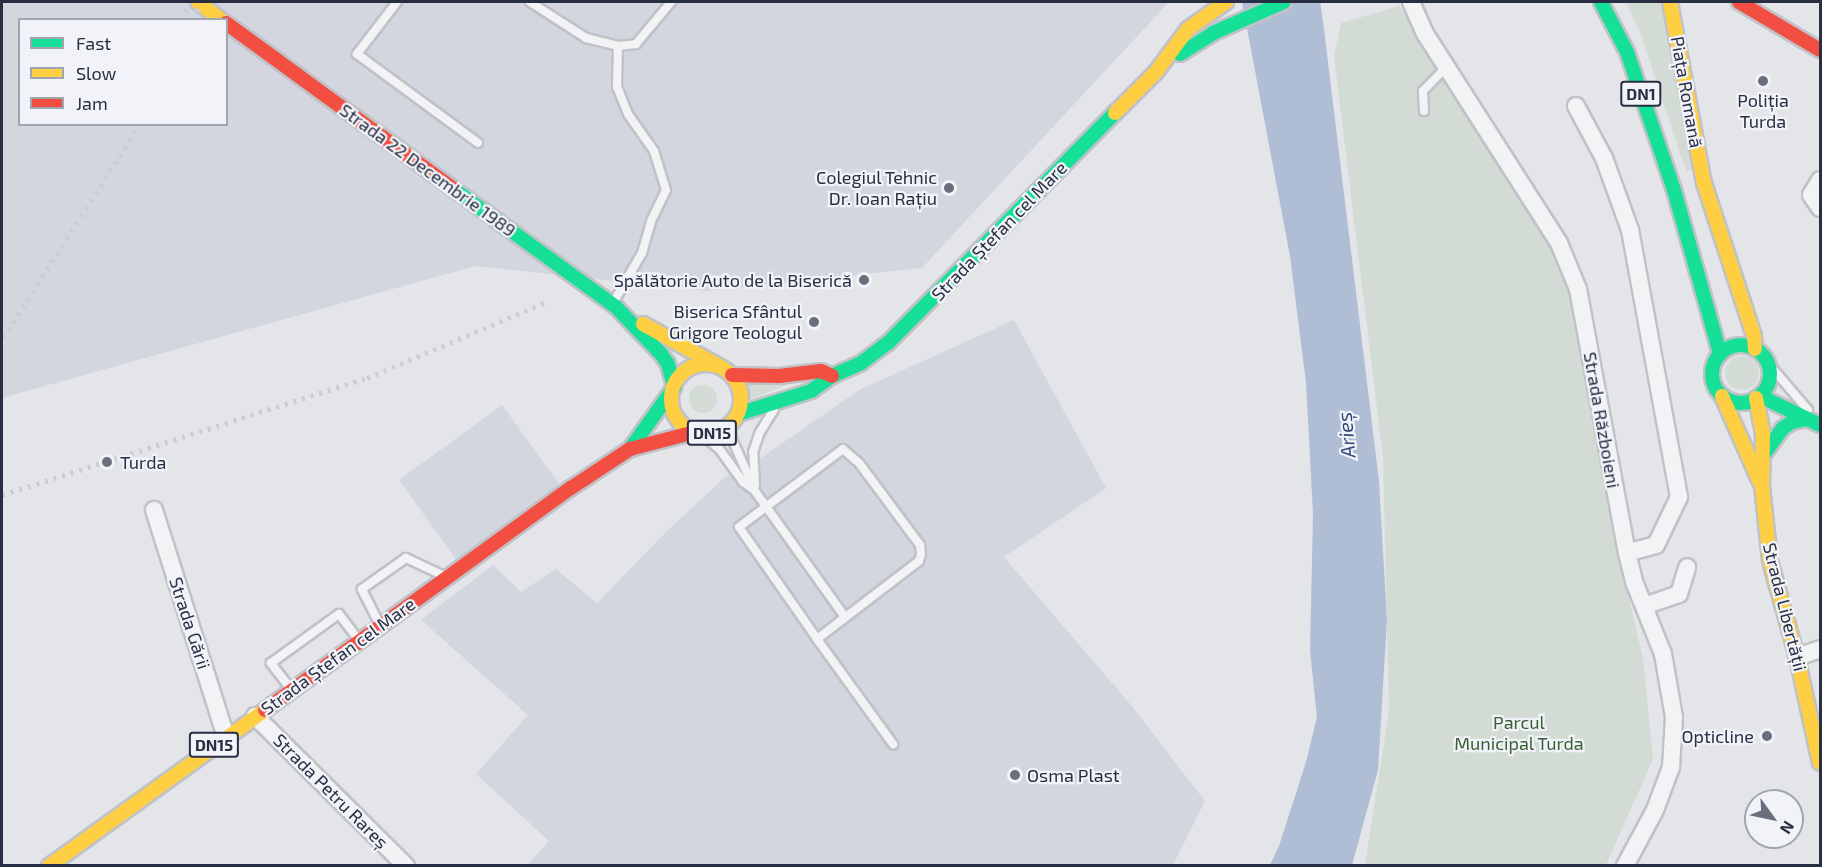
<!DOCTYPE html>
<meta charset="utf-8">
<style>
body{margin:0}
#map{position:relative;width:1822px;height:867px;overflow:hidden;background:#e3e5e9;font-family:"Exo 2",sans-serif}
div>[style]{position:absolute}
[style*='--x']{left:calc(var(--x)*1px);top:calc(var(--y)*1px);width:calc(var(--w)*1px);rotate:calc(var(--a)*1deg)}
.built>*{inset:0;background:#d3d6de}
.green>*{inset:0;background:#d2dcd4}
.round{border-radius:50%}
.water>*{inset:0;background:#b0bed5}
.roads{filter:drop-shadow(2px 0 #c0c2c7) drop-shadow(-2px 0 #c0c2c7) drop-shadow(0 2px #c0c2c7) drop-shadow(0 -2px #c0c2c7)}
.lane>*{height:8px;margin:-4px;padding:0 4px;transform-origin:4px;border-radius:4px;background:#f2f3f5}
.street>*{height:16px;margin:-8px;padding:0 8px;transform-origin:8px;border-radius:8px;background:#f2f3f5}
.fast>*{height:14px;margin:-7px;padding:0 7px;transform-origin:7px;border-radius:7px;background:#16e098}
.fast>.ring{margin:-7px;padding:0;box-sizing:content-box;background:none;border:14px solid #16e098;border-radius:50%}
.slow>*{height:14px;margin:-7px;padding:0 7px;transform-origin:7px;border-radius:7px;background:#ffcf43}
.slow>.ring{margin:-7px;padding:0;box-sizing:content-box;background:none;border:14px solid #ffcf43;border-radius:50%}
.jam>*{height:14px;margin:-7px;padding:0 7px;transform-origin:7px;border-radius:7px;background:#f24e42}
.rail>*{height:4.5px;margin-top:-2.25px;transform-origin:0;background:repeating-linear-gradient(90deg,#cbcdd0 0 3px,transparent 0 9px)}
.dots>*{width:16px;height:16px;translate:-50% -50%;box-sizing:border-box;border:3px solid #f1f3f8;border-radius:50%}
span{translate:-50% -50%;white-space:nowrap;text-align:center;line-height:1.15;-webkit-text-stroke:4.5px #f1f3f8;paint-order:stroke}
.shield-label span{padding:2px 4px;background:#f1f3f8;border:2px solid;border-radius:4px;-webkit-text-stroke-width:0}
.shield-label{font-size:16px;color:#282f43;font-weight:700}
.street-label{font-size:18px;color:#282f43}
.poi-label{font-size:18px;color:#282f43}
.right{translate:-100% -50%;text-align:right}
.left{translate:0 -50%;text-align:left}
.park-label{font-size:18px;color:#386035}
.water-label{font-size:20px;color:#30487a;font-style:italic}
.frame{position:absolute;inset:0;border:3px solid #282f43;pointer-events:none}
.legend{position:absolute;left:18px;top:18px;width:210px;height:108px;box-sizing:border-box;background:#f1f3f8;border:2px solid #a1a5b0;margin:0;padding:8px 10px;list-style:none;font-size:18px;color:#282f43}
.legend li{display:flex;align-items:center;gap:12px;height:30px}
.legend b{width:30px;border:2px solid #a1a5b0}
.north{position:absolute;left:1744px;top:789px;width:60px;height:60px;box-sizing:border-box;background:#f1f3f8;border:2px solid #a1a5b0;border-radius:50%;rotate:123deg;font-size:16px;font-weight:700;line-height:24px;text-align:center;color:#282f43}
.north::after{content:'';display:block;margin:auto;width:21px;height:27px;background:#696f7d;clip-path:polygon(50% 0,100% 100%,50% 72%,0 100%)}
</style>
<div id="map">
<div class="built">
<div style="clip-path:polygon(evenodd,2px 2px,1169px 2px,922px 268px,707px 291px,475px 266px,2px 398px,2px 2px,20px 20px,226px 20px,226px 124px,20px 124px,20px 20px)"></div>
<div style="clip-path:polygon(1014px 320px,1106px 488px,1004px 557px,1131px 705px,1205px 801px,1173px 865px,527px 865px,549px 841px,476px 774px,528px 715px,421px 620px,493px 565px,521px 592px,556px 569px,597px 603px,666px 532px,723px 479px,759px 459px,861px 389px)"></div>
<div style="clip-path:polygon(502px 405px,560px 485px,456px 559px,399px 480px)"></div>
</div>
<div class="green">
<div style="clip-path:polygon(1626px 2px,1664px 2px,1693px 170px,1686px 171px,1641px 35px)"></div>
<div style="clip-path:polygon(1399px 6px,1555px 245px,1572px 287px,1620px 560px,1643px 658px,1653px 759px,1606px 865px,1365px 865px,1389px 710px,1383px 458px,1334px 56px,1341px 23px)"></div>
<div class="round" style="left:1725px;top:356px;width:34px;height:34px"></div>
<div style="clip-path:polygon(744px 383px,789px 384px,744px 402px,747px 390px)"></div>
<div class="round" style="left:689px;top:385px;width:28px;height:28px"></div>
</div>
<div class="water">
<div style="clip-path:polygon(1242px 2px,1320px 2px,1323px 21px,1379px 481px,1387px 620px,1378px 770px,1352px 865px,1270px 865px,1279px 846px,1306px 762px,1317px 717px,1310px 651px,1313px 514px,1306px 383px,1290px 256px)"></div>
</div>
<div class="roads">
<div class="lane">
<div style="--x:397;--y:2;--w:66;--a:127.6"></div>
<div style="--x:357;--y:54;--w:150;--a:36.3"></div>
<div style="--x:530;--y:2;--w:67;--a:32.7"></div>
<div style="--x:586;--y:38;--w:33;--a:14"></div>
<div style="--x:618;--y:46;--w:18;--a:-6"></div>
<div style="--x:636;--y:44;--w:55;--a:-50.2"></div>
<div style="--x:1424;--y:111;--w:20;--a:-93"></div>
<div style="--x:1423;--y:91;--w:33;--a:-46"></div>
<div style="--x:613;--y:303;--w:58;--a:-59.9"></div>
<div style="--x:642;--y:253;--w:33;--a:-74"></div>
<div style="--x:651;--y:221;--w:34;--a:-64"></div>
<div style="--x:666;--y:190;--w:41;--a:-107.1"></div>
<div style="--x:654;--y:151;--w:45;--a:-125.1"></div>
<div style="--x:628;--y:114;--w:29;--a:-112"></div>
<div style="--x:617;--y:87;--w:41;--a:-88.6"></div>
<div style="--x:1767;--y:362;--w:63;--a:49.5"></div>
<div style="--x:730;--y:424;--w:15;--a:82"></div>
<div style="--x:732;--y:439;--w:57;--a:66.1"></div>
<div style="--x:755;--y:491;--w:155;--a:54.5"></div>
<div style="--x:700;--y:433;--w:26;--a:40"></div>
<div style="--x:720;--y:450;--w:39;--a:54"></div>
<div style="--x:743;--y:482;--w:12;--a:35"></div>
<div style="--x:755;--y:485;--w:33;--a:-93"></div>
<div style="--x:753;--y:452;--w:21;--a:-71"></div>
<div style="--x:760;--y:432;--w:26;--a:-58"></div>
<div style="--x:379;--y:623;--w:38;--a:-117"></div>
<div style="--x:362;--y:589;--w:54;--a:-35.2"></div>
<div style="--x:406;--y:558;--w:42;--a:25.3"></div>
<div style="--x:817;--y:639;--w:128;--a:-37.4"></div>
<div style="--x:919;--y:561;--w:7;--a:-74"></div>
<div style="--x:921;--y:554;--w:9;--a:-96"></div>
<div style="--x:920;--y:545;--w:102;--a:-126.6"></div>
<div style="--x:859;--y:463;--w:21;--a:-139"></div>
<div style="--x:843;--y:449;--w:130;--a:143.1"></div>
<div style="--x:739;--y:527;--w:136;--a:55.1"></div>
<div style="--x:817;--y:639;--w:130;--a:54.1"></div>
<div style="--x:291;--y:689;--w:33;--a:-128"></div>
<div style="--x:271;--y:663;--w:84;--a:-35.8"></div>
<div style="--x:339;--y:614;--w:30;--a:53"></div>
</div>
<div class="street">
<div style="--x:1411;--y:2;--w:36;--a:66"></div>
<div style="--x:1426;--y:35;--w:247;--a:57.4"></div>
<div style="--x:1559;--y:243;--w:50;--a:67.6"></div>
<div style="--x:1578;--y:289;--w:269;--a:79.5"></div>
<div style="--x:1627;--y:553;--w:32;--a:76"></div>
<div style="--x:1635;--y:584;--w:75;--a:68.2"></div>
<div style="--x:1663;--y:654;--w:64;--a:80.1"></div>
<div style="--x:1674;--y:717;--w:50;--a:93.4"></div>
<div style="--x:1671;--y:767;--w:46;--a:110.4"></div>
<div style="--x:1655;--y:810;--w:64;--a:118.2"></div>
<div style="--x:1576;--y:106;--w:59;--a:61.7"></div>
<div style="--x:1604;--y:158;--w:77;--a:70.1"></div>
<div style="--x:1630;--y:230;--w:271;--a:79.6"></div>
<div style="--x:1679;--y:497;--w:53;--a:115.6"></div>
<div style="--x:1656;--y:545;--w:30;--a:165"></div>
<div style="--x:1820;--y:180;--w:17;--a:121"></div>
<div style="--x:1811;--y:195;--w:16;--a:55"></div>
<div style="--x:154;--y:510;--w:238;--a:72.4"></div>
<div style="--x:1644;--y:606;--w:37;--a:-19"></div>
<div style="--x:1679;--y:594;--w:28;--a:-73"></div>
<div style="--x:1797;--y:657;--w:24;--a:-19"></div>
<div style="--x:255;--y:716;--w:213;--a:44.8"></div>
</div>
<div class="fast">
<div style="--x:1601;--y:2;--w:56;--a:62.5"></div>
<div style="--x:1627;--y:52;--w:146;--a:71.2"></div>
<div style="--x:1674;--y:190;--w:170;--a:74.3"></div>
<div style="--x:1180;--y:54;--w:39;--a:-32"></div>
<div style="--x:1213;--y:33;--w:77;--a:-23.6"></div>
<div style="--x:455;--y:190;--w:199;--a:36"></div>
<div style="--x:616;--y:307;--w:65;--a:46.2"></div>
<div style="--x:661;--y:354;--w:12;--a:55"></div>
<div style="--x:668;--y:364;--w:24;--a:75"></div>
<div class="ring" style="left:1712px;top:345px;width:44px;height:44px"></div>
<div style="--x:1760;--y:396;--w:67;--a:25.8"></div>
<div style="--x:738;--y:414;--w:77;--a:-17.5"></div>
<div style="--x:811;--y:391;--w:26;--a:-36"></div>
<div style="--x:832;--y:376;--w:32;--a:-24"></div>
<div style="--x:861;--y:363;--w:34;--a:-37"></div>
<div style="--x:888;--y:343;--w:323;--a:-45.4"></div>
<div style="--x:630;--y:449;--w:70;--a:-54.3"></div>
<div style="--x:1764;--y:454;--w:32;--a:-54"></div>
<div style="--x:1783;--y:428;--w:11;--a:-34"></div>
<div style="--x:1792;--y:422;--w:16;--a:-11"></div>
</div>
<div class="slow">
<div style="--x:198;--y:2;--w:29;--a:38"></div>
<div style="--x:1670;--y:2;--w:184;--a:79.4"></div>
<div style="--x:1704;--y:183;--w:161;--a:71.9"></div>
<div style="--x:1754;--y:336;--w:13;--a:86"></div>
<div style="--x:1115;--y:113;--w:58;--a:-45"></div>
<div style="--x:1156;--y:72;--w:54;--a:-53.3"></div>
<div style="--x:1188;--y:29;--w:47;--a:-35.4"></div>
<div style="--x:643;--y:324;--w:87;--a:28.9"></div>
<div class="ring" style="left:671px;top:364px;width:56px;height:56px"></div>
<div style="--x:1722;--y:396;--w:94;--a:66.2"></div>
<div style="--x:1756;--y:398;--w:38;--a:79"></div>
<div style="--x:1763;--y:435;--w:51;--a:91.1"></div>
<div style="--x:1762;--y:486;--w:75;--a:83.9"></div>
<div style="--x:1770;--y:561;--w:100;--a:74.3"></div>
<div style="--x:1797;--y:657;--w:108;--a:77.8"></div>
<div style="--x:49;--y:866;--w:266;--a:-35.8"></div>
</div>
<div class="jam">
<div style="--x:1739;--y:2;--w:94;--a:30.7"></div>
<div style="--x:226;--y:23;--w:283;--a:36.1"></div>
<div style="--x:732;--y:375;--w:47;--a:1.2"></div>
<div style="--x:779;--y:376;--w:42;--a:-6.8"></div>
<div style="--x:821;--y:371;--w:12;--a:24"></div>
<div style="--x:265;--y:710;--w:378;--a:-36"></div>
<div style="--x:571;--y:488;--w:71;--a:-33.5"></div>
<div style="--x:630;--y:449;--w:67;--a:-14.7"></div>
</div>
</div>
<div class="rail">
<div style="--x:182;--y:20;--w:19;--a:-69"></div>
<div style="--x:194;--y:20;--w:19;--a:-72"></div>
<div style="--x:2;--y:337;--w:18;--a:-52"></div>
<div style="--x:13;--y:323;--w:236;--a:-57.5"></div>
<div style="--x:2;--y:495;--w:383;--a:-17.8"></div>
<div style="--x:367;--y:378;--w:197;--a:-23"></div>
</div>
<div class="dots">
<div style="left:1763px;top:81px;background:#696f7d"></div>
<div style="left:949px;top:188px;background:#696f7d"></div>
<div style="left:864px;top:280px;background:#696f7d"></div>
<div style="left:814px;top:322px;background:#696f7d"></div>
<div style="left:107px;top:462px;background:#696f7d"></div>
<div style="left:1767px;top:736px;background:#696f7d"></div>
<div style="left:1015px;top:775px;background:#696f7d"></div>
</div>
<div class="shield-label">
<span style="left:1641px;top:94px">DN1</span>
<span style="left:712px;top:433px">DN15</span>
<span style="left:214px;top:745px">DN15</span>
</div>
<div class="street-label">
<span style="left:1687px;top:92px;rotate:80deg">Piața Romană</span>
<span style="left:428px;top:170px;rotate:36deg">Strada 22 Decembrie 1989</span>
<span style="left:999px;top:231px;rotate:-46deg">Strada Ștefan cel Mare</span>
<span style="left:1602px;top:420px;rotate:80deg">Strada Războieni</span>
<span style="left:1785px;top:607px;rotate:76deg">Strada Libertății</span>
<span style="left:190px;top:623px;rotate:72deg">Strada Gării</span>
<span style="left:338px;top:656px;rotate:-36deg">Strada Ștefan cel Mare</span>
<span style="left:331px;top:791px;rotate:45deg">Strada Petru Rareș</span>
</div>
<div class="poi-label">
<span style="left:1763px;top:111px">Poliția<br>Turda</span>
<span class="right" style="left:937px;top:188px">Colegiul Tehnic<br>Dr. Ioan Rațiu</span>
<span class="right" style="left:852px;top:280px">Spălătorie Auto de la Biserică</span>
<span class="right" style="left:802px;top:322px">Biserica Sfântul<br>Grigore Teologul</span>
<span class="left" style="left:120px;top:462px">Turda</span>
<span class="right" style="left:1754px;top:736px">Opticline</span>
<span class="left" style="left:1027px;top:775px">Osma Plast</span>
</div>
<div class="park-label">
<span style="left:1519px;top:733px">Parcul<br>Municipal Turda</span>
</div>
<div class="water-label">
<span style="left:1346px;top:435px;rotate:-95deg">Arieș</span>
</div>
<div class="frame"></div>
<ul class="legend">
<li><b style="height:8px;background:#16e098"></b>Fast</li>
<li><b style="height:8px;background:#ffcf43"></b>Slow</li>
<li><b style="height:8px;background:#f24e42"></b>Jam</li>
</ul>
<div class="north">N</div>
</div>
